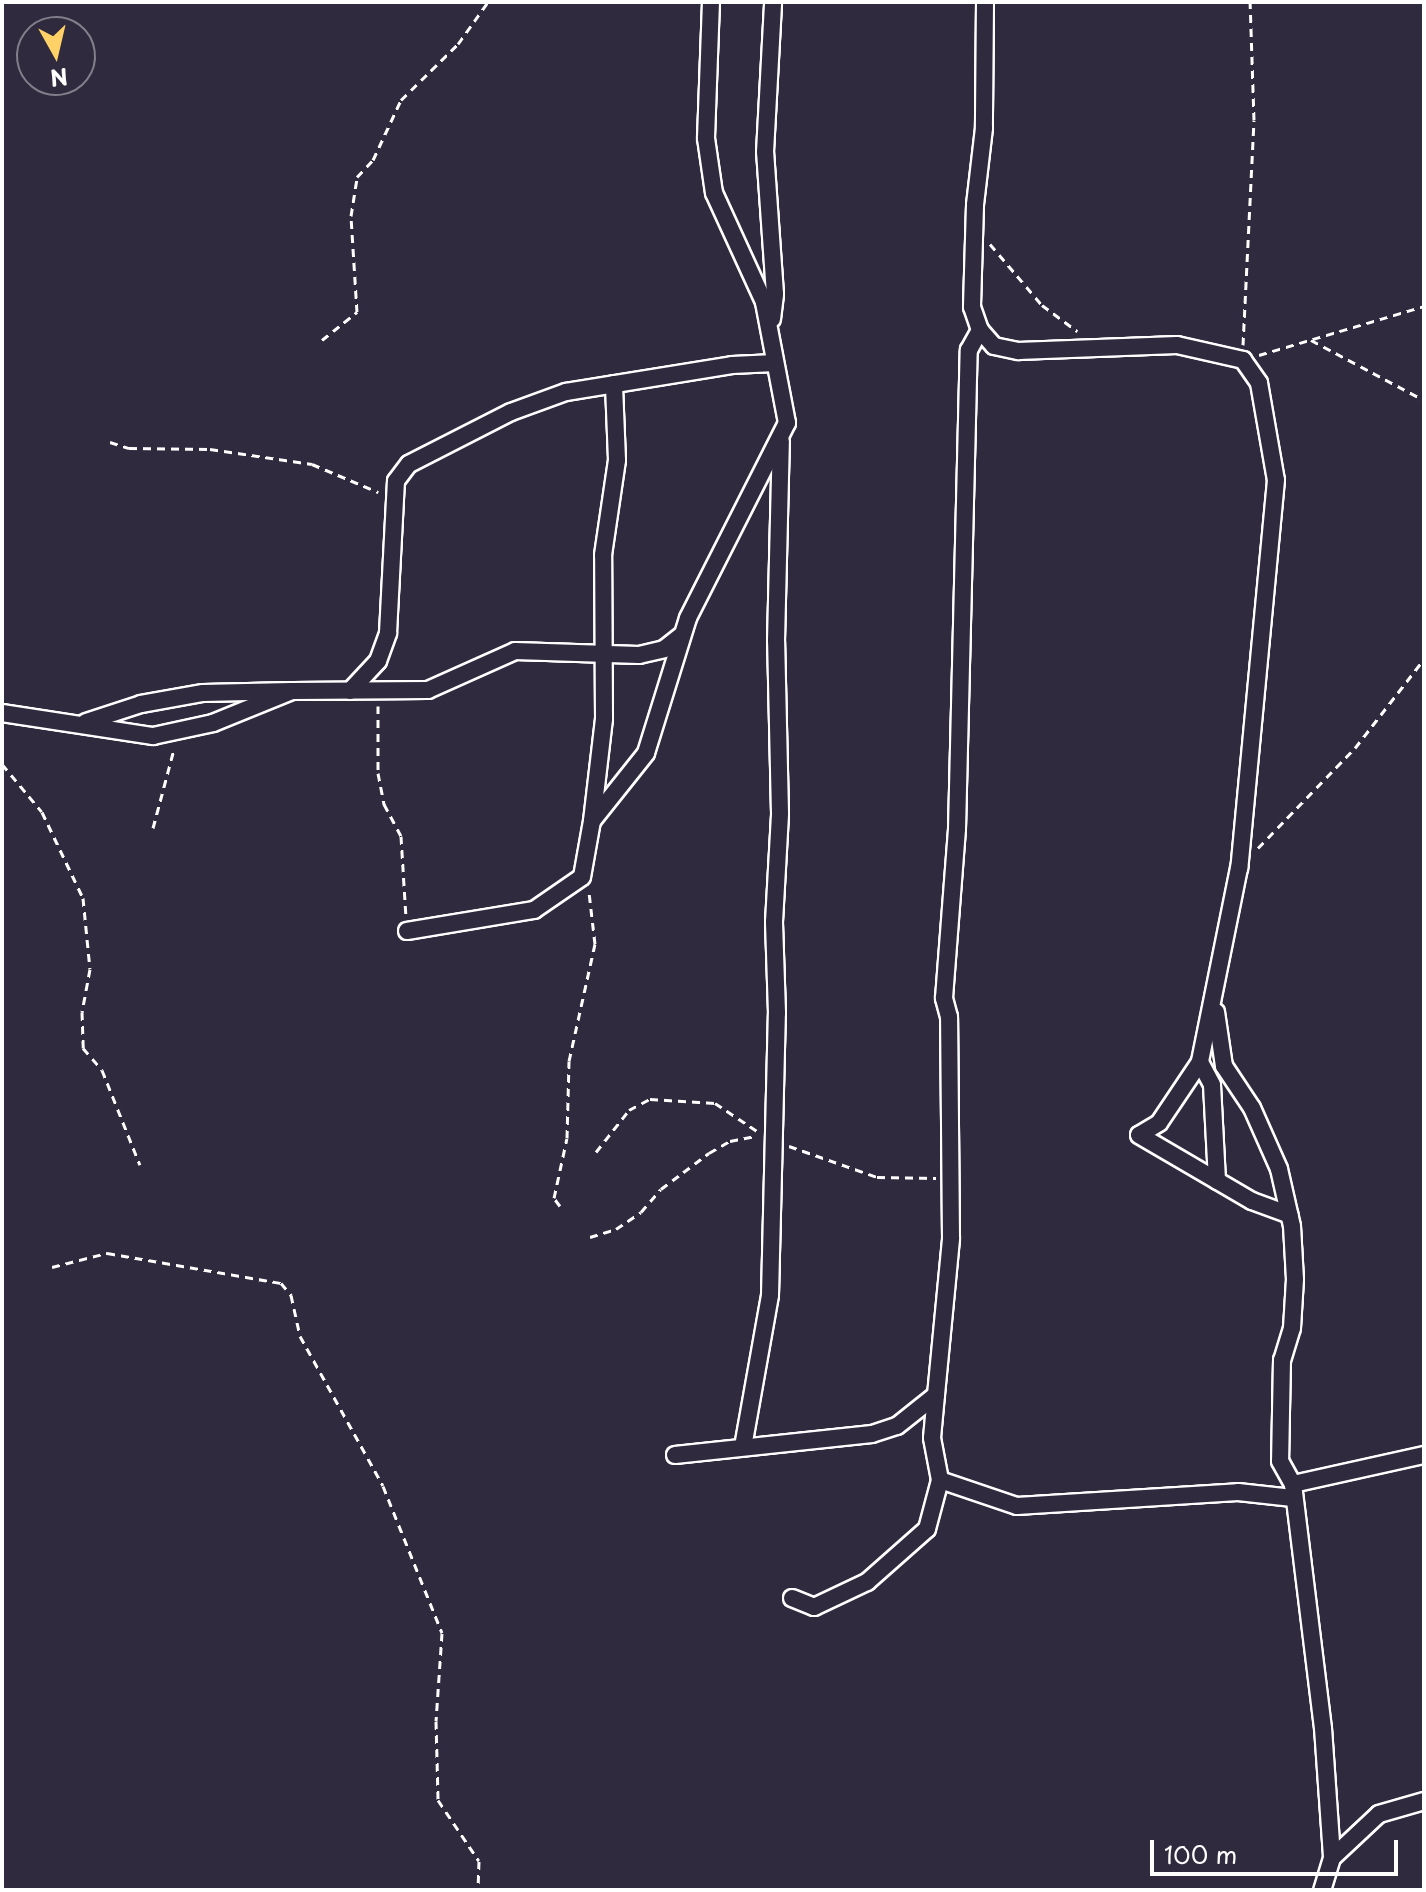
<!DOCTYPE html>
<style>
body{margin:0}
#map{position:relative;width:1426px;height:1892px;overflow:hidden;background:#2f2a3d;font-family:"Playpen Sans",sans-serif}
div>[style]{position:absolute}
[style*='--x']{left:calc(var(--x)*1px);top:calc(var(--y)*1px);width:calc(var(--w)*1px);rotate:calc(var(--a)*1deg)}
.path>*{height:3px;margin-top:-1.5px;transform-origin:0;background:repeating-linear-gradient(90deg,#fff 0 8px,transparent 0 14px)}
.roads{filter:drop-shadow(2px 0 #fff) drop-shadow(-2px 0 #fff) drop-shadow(0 2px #fff) drop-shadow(0 -2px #fff)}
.street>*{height:16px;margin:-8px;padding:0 8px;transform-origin:8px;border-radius:8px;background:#2f2a3d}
span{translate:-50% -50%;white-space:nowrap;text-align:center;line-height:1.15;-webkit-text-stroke:8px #2f2a3d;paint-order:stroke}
.frame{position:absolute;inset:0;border:4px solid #fff;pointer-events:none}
.north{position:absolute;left:16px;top:16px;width:80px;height:80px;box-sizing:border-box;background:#2f2a3d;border:2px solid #827f8b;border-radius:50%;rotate:172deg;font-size:22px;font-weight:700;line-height:32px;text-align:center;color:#fff}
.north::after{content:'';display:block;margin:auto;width:28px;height:36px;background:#ffd166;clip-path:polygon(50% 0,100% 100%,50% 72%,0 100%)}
.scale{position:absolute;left:1150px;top:1840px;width:248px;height:36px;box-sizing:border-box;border:4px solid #fff;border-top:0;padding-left:10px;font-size:24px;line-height:28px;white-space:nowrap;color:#fff;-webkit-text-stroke:6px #2f2a3d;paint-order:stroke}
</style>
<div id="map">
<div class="path">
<div style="--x:990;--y:244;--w:80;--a:49.6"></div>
<div style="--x:1042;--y:305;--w:44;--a:36.6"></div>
<div style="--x:322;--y:340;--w:45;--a:-38.7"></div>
<div style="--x:357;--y:312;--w:96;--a:-93.6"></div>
<div style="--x:351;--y:216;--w:39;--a:-81"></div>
<div style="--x:357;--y:177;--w:23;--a:-47"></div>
<div style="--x:373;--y:160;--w:66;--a:-65"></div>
<div style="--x:401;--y:100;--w:80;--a:-44.5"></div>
<div style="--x:458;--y:44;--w:52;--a:-54.5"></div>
<div style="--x:1311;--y:340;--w:128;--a:28"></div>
<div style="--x:1243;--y:345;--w:225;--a:-87.2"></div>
<div style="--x:1254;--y:120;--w:118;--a:-91.9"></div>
<div style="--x:1259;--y:355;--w:172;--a:-16.5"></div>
<div style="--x:110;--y:442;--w:20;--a:18"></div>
<div style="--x:129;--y:448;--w:81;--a:0.7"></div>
<div style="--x:210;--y:449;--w:103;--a:8.4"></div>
<div style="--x:312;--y:464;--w:72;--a:23"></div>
<div style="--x:378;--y:706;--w:67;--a:90"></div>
<div style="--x:378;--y:773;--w:32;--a:79"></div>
<div style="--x:384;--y:804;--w:36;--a:62"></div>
<div style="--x:401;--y:836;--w:81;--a:86.5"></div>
<div style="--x:2;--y:764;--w:62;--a:50.2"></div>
<div style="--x:42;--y:812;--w:95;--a:64.5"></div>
<div style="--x:83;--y:898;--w:71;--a:84.4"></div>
<div style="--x:90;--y:969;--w:44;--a:100.5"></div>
<div style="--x:82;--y:1012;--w:36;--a:88"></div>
<div style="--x:83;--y:1048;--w:29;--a:49"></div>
<div style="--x:102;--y:1070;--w:102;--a:68.2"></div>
<div style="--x:153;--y:828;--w:82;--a:-75.1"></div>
<div style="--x:1258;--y:848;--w:139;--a:-45.9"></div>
<div style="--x:1355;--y:748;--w:113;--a:-52.2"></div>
<div style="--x:789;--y:1146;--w:93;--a:19.4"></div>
<div style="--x:877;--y:1177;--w:59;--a:1"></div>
<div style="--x:596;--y:1152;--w:53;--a:-51.8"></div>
<div style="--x:629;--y:1110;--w:24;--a:-28"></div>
<div style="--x:650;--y:1099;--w:65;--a:3.5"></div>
<div style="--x:715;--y:1103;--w:50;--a:33.7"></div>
<div style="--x:560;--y:1206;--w:10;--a:-127"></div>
<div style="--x:554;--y:1198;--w:61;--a:-77.8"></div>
<div style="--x:567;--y:1138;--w:77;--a:-88.5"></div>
<div style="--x:569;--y:1061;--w:120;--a:-77.5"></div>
<div style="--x:595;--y:944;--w:52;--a:-96.6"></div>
<div style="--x:590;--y:1237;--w:27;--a:-17"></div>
<div style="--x:616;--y:1229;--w:30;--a:-34"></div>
<div style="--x:641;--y:1212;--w:30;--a:-49"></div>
<div style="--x:661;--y:1189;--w:60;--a:-36.9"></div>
<div style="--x:709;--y:1153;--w:24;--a:-30"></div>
<div style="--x:730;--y:1141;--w:26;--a:-11"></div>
<div style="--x:52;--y:1267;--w:57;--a:-14.3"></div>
<div style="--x:107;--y:1253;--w:177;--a:9.8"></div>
<div style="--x:281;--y:1283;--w:16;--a:50"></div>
<div style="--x:291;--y:1295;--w:42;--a:77.6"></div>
<div style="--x:300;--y:1336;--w:171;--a:61"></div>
<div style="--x:383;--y:1486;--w:158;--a:68.1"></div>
<div style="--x:442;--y:1633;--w:88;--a:93.9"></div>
<div style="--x:436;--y:1721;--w:79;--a:88.5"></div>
<div style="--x:438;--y:1800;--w:73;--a:56.1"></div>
<div style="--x:479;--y:1861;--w:29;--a:92"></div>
</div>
<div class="roads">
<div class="street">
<div style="--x:985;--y:2;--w:126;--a:90.5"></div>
<div style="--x:984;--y:128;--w:78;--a:96.7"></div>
<div style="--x:975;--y:205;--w:102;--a:91.7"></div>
<div style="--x:972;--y:307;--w:24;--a:71"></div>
<div style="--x:980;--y:330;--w:21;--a:49"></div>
<div style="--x:994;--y:346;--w:25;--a:12"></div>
<div style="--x:1018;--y:351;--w:159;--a:-2.2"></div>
<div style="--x:1177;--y:345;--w:68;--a:12.8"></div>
<div style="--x:1243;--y:360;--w:28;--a:55"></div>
<div style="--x:1259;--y:383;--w:98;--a:80.1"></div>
<div style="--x:1276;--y:480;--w:390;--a:95.4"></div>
<div style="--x:1239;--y:868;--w:198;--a:101.4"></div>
<div style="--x:1200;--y:1062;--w:73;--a:123.9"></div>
<div style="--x:1159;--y:1123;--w:23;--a:149"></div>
<div style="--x:1139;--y:1135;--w:131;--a:30.3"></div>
<div style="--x:1252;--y:1201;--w:40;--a:20.2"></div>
<div style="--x:772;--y:319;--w:25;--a:-83"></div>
<div style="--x:775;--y:294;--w:142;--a:-94"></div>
<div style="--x:765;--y:152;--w:150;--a:-86.9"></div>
<div style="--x:350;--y:691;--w:41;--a:-47"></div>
<div style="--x:378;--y:661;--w:30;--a:-70"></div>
<div style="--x:388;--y:633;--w:152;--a:-87"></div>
<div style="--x:396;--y:481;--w:21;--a:-53"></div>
<div style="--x:409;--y:464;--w:114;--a:-27"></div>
<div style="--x:511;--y:412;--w:59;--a:-20"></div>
<div style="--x:566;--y:392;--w:168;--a:-9.2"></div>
<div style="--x:732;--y:365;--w:43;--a:-2.7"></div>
<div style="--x:2;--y:713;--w:153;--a:8.7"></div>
<div style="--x:153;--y:736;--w:61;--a:-12.2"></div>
<div style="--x:213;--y:723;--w:85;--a:-22.1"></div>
<div style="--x:292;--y:691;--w:136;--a:-0.4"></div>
<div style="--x:428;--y:690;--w:95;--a:-24.1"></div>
<div style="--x:515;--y:651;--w:124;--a:1.8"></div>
<div style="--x:639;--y:655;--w:26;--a:-13"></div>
<div style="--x:664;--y:649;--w:23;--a:-38"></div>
<div style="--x:86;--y:722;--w:58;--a:-18.1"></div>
<div style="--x:141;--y:704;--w:63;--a:-10.1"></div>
<div style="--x:203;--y:693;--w:88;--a:-1.3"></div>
<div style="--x:592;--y:821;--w:103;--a:-83.3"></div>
<div style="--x:604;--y:719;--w:164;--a:-90.3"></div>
<div style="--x:603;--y:555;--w:96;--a:-81.6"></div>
<div style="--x:617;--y:460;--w:76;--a:-92.3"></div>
<div style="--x:407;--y:931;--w:129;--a:-9.4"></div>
<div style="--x:534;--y:910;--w:58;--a:-34.5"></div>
<div style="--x:582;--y:877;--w:57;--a:-79.9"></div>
<div style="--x:592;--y:821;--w:87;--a:-51.5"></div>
<div style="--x:646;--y:753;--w:141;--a:-72.7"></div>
<div style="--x:688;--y:618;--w:219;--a:-63.1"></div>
<div style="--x:787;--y:423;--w:123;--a:-100.8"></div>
<div style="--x:764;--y:302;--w:120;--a:-114.6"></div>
<div style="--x:714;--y:193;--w:56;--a:-98.3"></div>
<div style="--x:706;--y:138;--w:136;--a:-87.9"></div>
<div style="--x:1216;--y:1012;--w:55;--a:81.6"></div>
<div style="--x:1224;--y:1066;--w:50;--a:56.3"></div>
<div style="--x:1252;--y:1108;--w:67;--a:66.1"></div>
<div style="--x:1279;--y:1169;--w:58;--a:77.2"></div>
<div style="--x:1292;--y:1226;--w:53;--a:86.8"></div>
<div style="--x:1295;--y:1279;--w:49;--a:93.5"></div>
<div style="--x:1292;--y:1328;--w:34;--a:107"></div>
<div style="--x:1282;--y:1360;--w:101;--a:91.1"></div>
<div style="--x:1280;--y:1461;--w:26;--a:61"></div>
<div style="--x:1293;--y:1484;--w:134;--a:-12.5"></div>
<div style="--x:1200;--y:1062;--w:26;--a:62"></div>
<div style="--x:1212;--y:1085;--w:96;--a:87"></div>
<div style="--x:743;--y:1447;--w:154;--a:-79.9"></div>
<div style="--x:770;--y:1295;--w:282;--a:-88.6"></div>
<div style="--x:777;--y:1013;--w:91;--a:-91.9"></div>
<div style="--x:774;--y:922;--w:109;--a:-86.8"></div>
<div style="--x:780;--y:813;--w:172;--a:-91.3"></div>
<div style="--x:776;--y:641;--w:200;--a:-88.6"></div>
<div style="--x:675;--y:1455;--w:198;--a:-6.1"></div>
<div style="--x:872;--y:1434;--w:26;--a:-18"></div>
<div style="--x:897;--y:1426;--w:50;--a:-38.5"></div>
<div style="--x:936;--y:1395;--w:158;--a:-84.5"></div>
<div style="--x:951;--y:1238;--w:221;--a:-90.5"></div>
<div style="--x:949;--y:1017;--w:20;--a:-105"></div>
<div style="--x:944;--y:998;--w:169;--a:-85.6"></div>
<div style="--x:957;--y:829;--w:479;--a:-88.6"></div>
<div style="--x:969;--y:350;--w:23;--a:-61"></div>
<div style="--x:940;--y:1480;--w:81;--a:18.7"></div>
<div style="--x:1017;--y:1506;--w:221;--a:-3.6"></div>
<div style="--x:1238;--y:1492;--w:55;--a:6.2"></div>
<div style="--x:1293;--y:1484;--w:246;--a:83"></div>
<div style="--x:1323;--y:1728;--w:130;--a:86"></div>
<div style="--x:1332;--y:1858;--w:34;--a:107"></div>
<div style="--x:792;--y:1598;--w:24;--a:22"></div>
<div style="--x:814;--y:1607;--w:59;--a:-25.3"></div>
<div style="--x:867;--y:1582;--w:80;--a:-41.5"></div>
<div style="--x:927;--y:1529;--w:51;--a:-75.1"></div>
<div style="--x:940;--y:1480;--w:43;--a:-100.8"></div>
<div style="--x:932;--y:1438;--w:43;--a:-84.7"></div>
<div style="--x:1332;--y:1858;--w:64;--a:-43.1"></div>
<div style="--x:1379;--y:1814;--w:47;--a:-16.1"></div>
</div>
</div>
<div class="frame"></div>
<div class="north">N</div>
<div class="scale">100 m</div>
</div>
